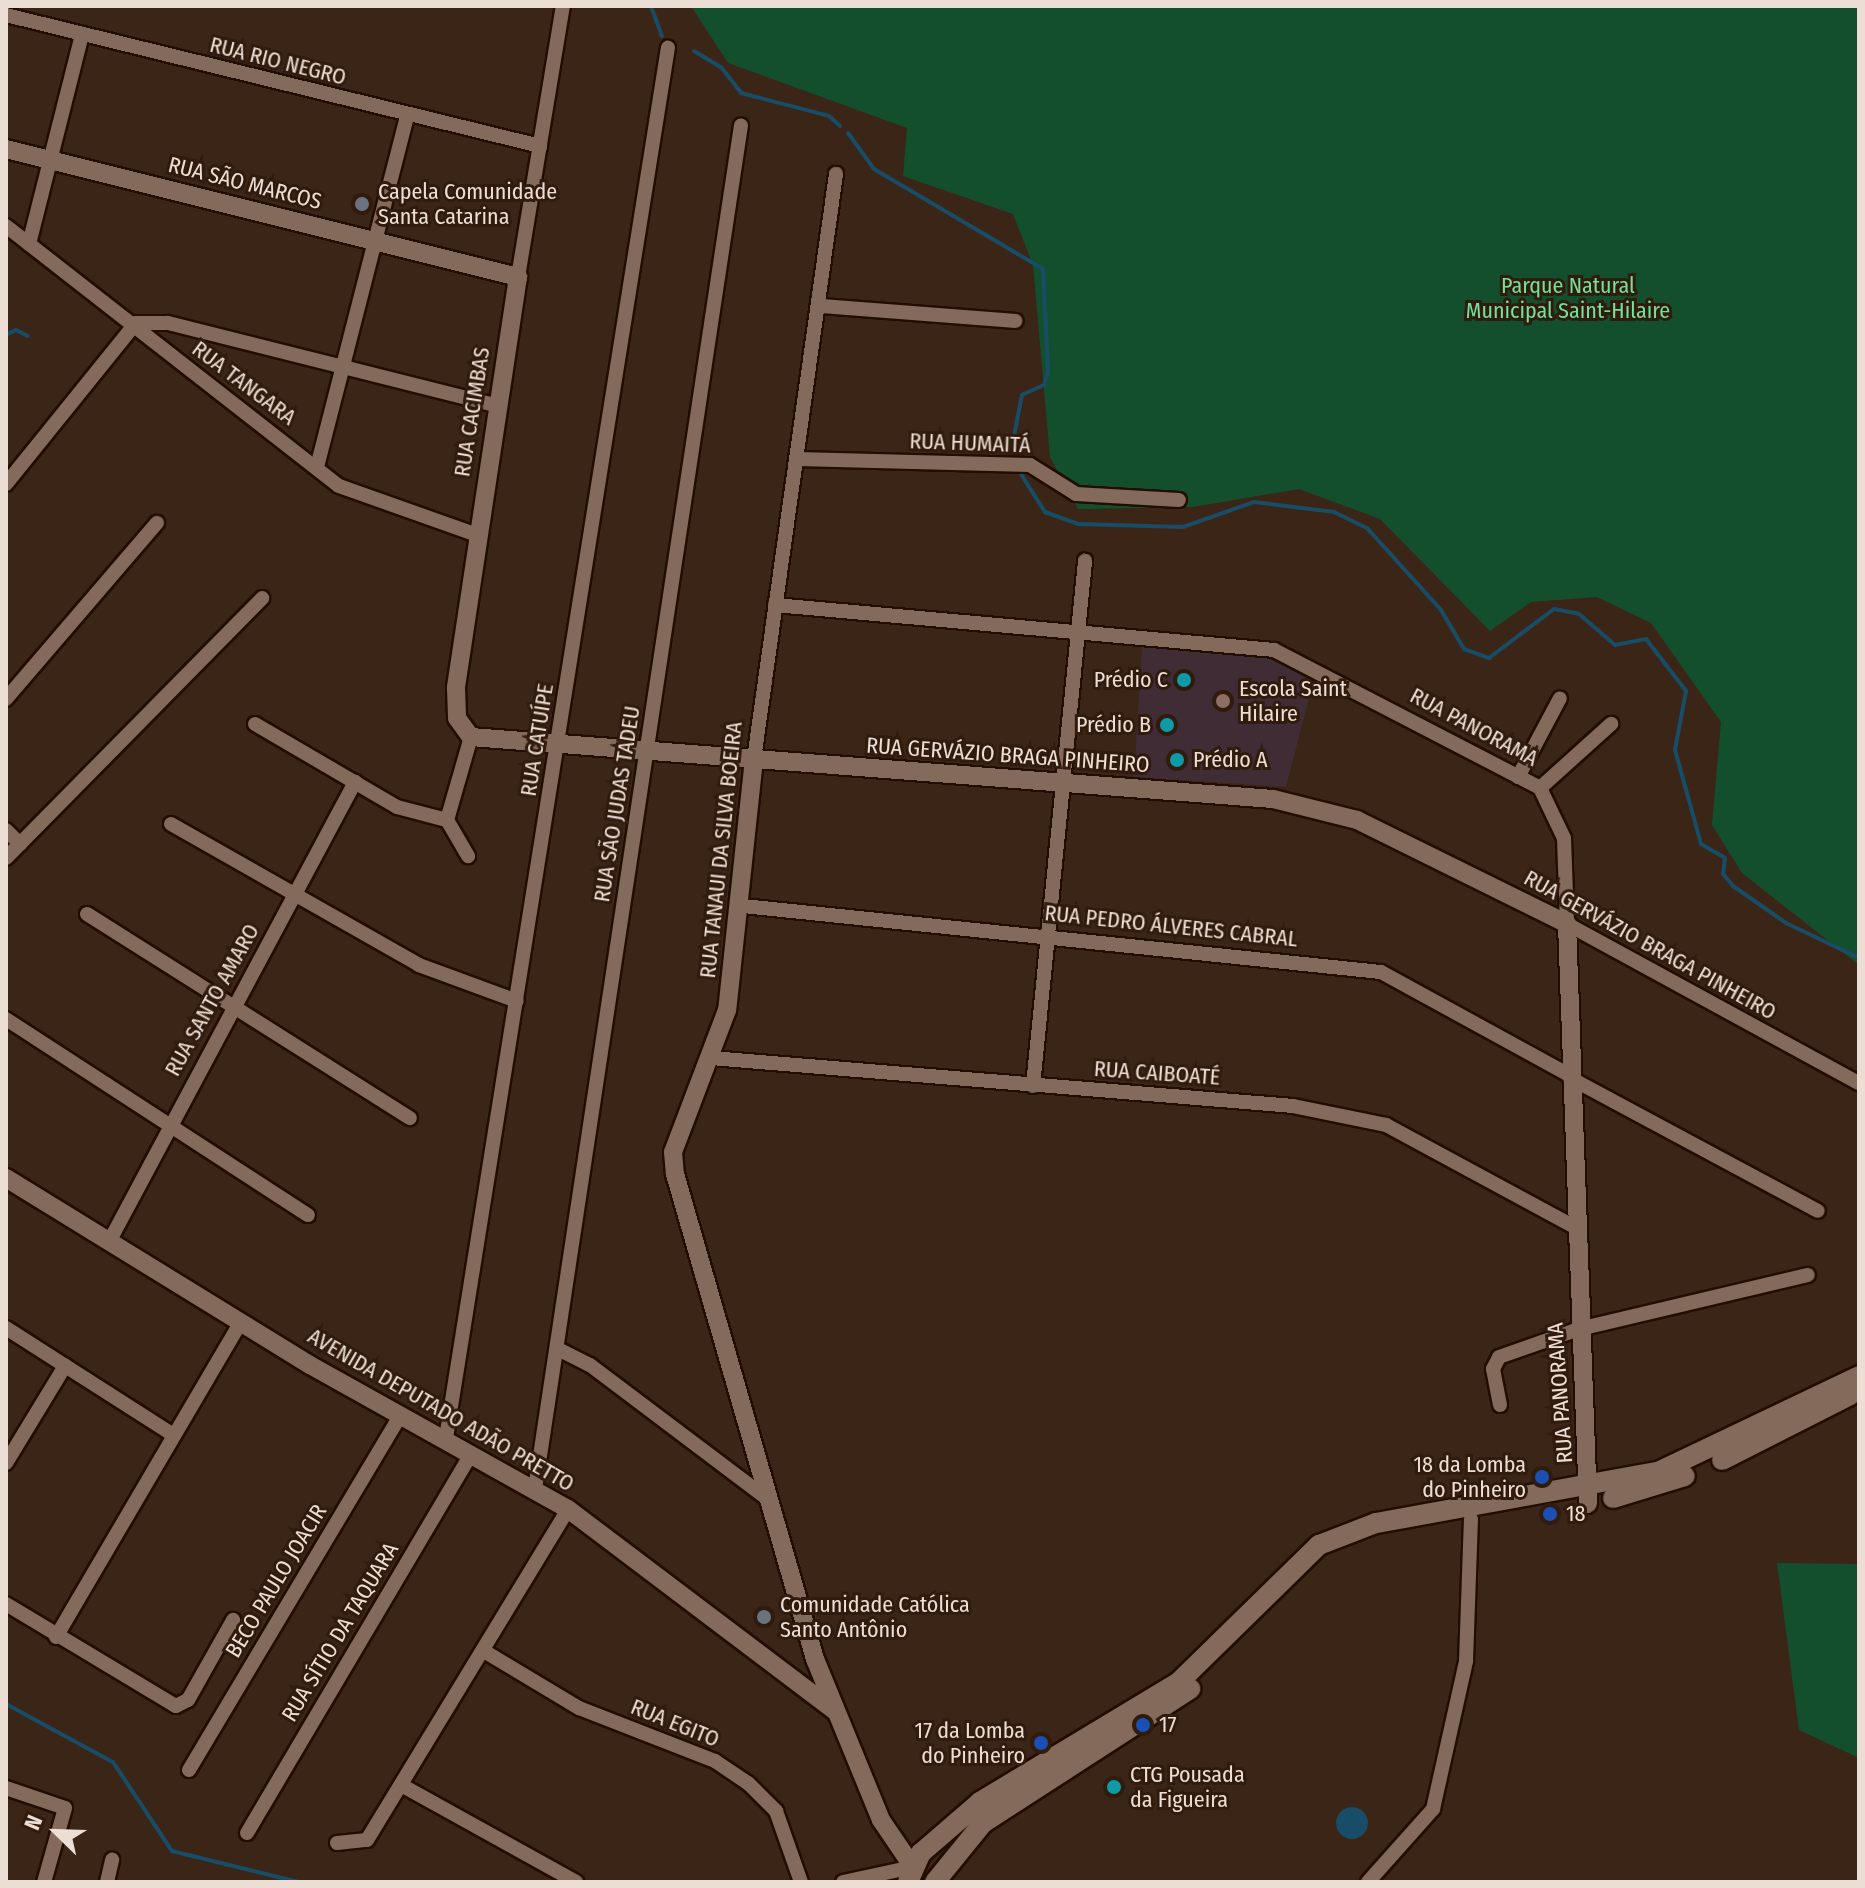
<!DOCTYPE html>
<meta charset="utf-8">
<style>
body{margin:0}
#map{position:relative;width:1865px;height:1888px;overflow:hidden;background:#3b2517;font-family:"Fira Sans Condensed",sans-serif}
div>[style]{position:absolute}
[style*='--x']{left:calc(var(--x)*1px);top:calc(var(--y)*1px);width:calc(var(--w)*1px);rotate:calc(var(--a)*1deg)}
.education>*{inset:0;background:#3f2c35}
.green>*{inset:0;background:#144f2d}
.water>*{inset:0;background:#174d66}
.round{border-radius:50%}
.stream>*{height:4px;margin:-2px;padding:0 2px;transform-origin:2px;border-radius:2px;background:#174d66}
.roads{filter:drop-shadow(2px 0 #210d02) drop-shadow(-2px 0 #210d02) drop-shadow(0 2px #210d02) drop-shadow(0 -2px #210d02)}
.minor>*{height:14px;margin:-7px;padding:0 7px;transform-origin:7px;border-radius:7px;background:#846a5a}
.tertiary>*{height:18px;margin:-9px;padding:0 9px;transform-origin:9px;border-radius:9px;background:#846a5a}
.secondary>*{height:20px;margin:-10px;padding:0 10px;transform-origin:10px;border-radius:10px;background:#846a5a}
.dots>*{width:22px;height:22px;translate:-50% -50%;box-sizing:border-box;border:4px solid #311b0d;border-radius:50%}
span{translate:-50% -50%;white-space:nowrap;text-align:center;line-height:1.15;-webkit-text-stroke:6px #311b0d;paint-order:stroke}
.street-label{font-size:22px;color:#edded5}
.poi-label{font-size:22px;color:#edded5}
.left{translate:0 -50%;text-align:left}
.right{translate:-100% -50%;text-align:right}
.park-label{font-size:22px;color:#70e29a}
.frame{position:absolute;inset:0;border:8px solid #edded5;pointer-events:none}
.north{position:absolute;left:16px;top:1792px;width:80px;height:80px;-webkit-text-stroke:6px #311b0d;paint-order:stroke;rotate:293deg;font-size:22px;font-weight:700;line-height:32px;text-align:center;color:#edded5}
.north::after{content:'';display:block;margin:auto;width:28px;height:36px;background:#edded5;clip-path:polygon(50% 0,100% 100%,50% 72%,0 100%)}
</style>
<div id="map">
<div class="education">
<div style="clip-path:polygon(1142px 645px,1273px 655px,1314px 679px,1286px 787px,1134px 777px)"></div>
</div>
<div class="green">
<div style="clip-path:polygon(691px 6px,1859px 6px,1859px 965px,1742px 873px,1712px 825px,1721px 722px,1651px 623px,1597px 597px,1531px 602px,1490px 631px,1380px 519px,1299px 489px,1193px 507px,1078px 509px,1050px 457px,1033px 265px,1013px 214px,903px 176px,907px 128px,728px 63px)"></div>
<div style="clip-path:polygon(1777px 1563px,1859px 1564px,1859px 1758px,1799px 1730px)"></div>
</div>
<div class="water">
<div class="round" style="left:1336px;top:1807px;width:32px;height:32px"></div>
</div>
<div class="stream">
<div style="--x:651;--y:6;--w:32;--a:70"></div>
<div style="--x:694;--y:51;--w:31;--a:31"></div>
<div style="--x:721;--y:67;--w:33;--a:52"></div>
<div style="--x:741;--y:93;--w:91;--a:14.6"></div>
<div style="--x:829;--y:116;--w:15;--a:42"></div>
<div style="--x:848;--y:133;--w:44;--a:54.2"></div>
<div style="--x:874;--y:169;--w:196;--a:30.6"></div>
<div style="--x:1043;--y:269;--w:103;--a:87.2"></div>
<div style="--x:1048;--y:372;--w:14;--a:107"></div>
<div style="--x:1044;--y:385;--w:24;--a:156"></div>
<div style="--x:1022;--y:395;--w:52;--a:101.1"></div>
<div style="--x:6;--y:335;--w:11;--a:-27"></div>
<div style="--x:16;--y:330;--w:13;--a:27"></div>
<div style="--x:1019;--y:471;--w:49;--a:57.6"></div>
<div style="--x:1045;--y:512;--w:35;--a:20"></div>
<div style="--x:1078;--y:524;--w:105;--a:1.6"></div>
<div style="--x:1183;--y:527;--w:75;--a:-19.4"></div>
<div style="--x:1254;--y:502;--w:81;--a:7.1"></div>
<div style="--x:1334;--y:512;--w:37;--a:26"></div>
<div style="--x:1367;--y:528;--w:110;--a:47.9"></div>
<div style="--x:1441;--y:610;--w:45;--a:59.5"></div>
<div style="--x:1464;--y:649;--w:27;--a:20"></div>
<div style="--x:1489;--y:658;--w:81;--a:-37"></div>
<div style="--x:1554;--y:609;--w:25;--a:11"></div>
<div style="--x:1579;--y:614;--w:48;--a:40.7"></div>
<div style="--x:1615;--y:645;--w:32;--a:-11"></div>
<div style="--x:1646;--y:639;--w:66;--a:52.4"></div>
<div style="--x:1686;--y:691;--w:60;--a:100.6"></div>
<div style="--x:1675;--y:750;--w:98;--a:74.5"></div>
<div style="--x:1701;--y:844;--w:28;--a:30"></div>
<div style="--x:1725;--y:858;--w:16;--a:97"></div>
<div style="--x:1723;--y:874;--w:16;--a:50"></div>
<div style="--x:1733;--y:886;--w:65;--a:34.9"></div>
<div style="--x:1786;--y:923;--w:81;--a:25.6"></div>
<div style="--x:6;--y:1704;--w:122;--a:28.5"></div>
<div style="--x:113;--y:1762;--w:107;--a:56.5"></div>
<div style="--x:172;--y:1851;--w:130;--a:13.8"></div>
</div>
<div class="roads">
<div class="minor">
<div style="--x:6;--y:15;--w:550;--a:13.78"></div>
<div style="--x:6;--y:226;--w:422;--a:38"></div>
<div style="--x:339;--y:486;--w:146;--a:19.5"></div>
<div style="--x:29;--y:244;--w:217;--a:-75.8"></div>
<div style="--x:518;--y:277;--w:275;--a:-80.6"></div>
<div style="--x:822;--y:306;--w:194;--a:4.4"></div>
<div style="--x:797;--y:459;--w:233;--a:1.5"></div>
<div style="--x:1030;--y:465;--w:54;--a:32.2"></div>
<div style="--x:1076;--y:494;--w:103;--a:3.3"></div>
<div style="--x:317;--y:467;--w:361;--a:-75.6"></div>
<div style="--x:6;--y:484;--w:207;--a:-51.1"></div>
<div style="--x:136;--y:323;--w:32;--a:0"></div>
<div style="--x:168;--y:323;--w:340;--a:14.1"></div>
<div style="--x:775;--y:605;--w:501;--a:5.15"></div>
<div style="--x:1274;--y:650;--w:300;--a:27.4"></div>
<div style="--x:1540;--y:788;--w:55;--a:64.4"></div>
<div style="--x:1564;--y:838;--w:86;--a:88"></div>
<div style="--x:1567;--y:924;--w:332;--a:28.6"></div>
<div style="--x:6;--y:699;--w:232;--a:-49.4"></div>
<div style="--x:255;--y:724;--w:164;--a:30.3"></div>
<div style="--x:397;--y:807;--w:52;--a:14.6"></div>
<div style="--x:447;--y:820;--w:42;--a:59.7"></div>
<div style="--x:754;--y:759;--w:591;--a:-82.02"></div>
<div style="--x:1518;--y:777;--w:89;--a:-62"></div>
<div style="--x:1540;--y:788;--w:96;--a:-42"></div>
<div style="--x:447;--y:820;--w:86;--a:-73.9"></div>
<div style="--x:171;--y:824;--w:285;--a:29.6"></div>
<div style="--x:419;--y:965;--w:104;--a:20.2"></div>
<div style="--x:6;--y:830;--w:20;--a:45"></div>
<div style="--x:6;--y:858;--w:365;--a:-45.4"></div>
<div style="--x:743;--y:906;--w:641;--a:5.91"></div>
<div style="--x:1381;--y:972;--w:214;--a:28.7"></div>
<div style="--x:87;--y:914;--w:382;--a:32.3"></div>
<div style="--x:6;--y:1019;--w:360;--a:33"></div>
<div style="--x:711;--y:1058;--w:584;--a:4.71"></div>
<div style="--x:1293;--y:1106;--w:95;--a:11.5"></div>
<div style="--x:1386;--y:1125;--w:213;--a:28.4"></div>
<div style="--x:1570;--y:1078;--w:281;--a:28.2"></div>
<div style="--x:1033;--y:1086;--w:528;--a:-84.34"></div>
<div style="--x:109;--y:1242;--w:522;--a:-61.86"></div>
<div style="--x:6;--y:1328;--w:198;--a:32.6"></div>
<div style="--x:558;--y:1349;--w:36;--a:27"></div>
<div style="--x:590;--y:1365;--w:224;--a:37"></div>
<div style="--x:1500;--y:1405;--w:37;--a:-101"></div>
<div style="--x:1493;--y:1369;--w:13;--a:-63"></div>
<div style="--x:1499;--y:1357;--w:85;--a:-19.3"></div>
<div style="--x:1579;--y:1329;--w:235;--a:-13.3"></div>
<div style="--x:446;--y:1438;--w:1408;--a:-80.93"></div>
<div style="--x:6;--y:1463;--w:114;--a:-58.7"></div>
<div style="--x:535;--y:1489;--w:1379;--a:-81.41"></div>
<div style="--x:6;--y:1604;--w:198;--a:31"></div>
<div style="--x:176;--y:1706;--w:13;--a:-27"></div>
<div style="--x:188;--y:1700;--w:92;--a:-60.6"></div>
<div style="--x:56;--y:1637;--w:365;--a:-59.6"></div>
<div style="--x:484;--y:1651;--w:111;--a:31"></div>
<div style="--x:579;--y:1708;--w:146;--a:21.3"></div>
<div style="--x:715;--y:1761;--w:40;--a:34"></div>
<div style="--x:748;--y:1783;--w:40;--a:45"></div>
<div style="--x:776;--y:1811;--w:75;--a:70.6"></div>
<div style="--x:189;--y:1770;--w:414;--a:-59.2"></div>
<div style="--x:403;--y:1786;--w:198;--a:29"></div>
<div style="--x:6;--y:1788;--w:62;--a:18.7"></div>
<div style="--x:65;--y:1808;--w:77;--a:105.8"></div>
<div style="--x:247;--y:1833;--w:440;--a:-59.4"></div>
<div style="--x:337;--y:1843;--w:30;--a:-6"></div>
<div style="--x:367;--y:1840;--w:387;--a:-58.7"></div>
<div style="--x:107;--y:1882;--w:23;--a:-77"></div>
<div style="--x:843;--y:1882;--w:72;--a:-12.1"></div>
<div style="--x:1368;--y:1882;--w:98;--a:-48.3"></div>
<div style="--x:1433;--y:1809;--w:152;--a:-77.4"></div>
<div style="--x:1466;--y:1661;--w:142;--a:-88"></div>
</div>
<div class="tertiary">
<div style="--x:6;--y:149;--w:528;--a:14.04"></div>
<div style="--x:518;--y:277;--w:416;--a:98.6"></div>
<div style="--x:456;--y:688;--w:30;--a:88"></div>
<div style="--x:457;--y:718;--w:24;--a:54"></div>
<div style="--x:471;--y:737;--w:804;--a:4.42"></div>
<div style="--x:1273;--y:799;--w:87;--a:14"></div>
<div style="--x:1357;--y:820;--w:234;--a:26.3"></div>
<div style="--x:1567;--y:924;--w:580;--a:87.93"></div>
<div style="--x:754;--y:759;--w:252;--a:96.1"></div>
<div style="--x:727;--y:1010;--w:152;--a:110.8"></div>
<div style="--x:673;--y:1152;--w:22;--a:85"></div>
<div style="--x:675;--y:1174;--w:505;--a:73.9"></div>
<div style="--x:815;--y:1659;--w:174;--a:67.7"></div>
<div style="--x:881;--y:1820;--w:57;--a:55.8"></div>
<div style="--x:6;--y:1178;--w:357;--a:31.6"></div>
<div style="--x:310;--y:1365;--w:295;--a:29.2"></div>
<div style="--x:568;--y:1509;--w:333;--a:37.1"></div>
</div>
<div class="secondary">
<div style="--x:1722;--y:1460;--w:144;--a:-26.9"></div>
<div style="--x:1613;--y:1498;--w:75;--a:-17"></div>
<div style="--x:908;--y:1882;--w:32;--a:-66"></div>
<div style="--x:921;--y:1853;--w:78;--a:-40.8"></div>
<div style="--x:980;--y:1802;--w:232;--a:-31.1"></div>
<div style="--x:1179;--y:1682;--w:196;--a:-44.4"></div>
<div style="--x:1319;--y:1545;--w:61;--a:-21.1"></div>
<div style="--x:1376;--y:1523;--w:287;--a:-10.3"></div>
<div style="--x:1658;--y:1472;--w:223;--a:-25.5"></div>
<div style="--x:935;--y:1882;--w:76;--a:-50.9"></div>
<div style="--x:983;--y:1823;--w:247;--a:-32.9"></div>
</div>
</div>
<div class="dots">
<div style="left:362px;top:204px;background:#6b7280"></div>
<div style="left:1184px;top:680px;background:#0f9aa8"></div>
<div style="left:1223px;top:701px;background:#8d6e63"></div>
<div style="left:1167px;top:725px;background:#0f9aa8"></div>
<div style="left:1177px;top:760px;background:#0f9aa8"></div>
<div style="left:1542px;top:1477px;background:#1a4fb4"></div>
<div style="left:1550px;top:1514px;background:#1a4fb4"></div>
<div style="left:764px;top:1617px;background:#6b7280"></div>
<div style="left:1143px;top:1725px;background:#1a4fb4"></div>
<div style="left:1041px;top:1743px;background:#1a4fb4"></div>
<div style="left:1114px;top:1787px;background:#0f9aa8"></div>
</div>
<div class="street-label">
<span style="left:278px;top:61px;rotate:14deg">RUA RIO NEGRO</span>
<span style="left:245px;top:183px;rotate:14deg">RUA SÃO MARCOS</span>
<span style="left:244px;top:383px;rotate:37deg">RUA TANGARA</span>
<span style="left:472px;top:412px;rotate:-81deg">RUA CACIMBAS</span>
<span style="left:970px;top:443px;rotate:2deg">RUA HUMAITÁ</span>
<span style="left:1474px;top:727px;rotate:28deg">RUA PANORAMA</span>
<span style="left:537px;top:740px;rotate:-81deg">RUA CATUÍPE</span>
<span style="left:1008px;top:755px;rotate:4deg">RUA GERVÁZIO BRAGA PINHEIRO</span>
<span style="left:617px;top:804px;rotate:-81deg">RUA SÃO JUDAS TADEU</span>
<span style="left:721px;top:850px;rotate:-84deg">RUA TANAUI DA SILVA BOEIRA</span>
<span style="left:1171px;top:926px;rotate:6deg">RUA PEDRO ÁLVERES CABRAL</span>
<span style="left:1650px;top:945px;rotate:29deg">RUA GERVÁZIO BRAGA PINHEIRO</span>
<span style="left:212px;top:1000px;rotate:-61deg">RUA SANTO AMARO</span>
<span style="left:1157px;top:1073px;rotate:4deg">RUA CAIBOATÉ</span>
<span style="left:1560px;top:1393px;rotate:-94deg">RUA PANORAMA</span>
<span style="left:441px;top:1410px;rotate:30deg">AVENIDA DEPUTADO ADÃO PRETTO</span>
<span style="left:276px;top:1581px;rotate:-59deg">BECO PAULO JOACIR</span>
<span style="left:340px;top:1632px;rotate:-59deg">RUA SÍTIO DA TAQUARA</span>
<span style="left:675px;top:1723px;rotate:22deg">RUA EGITO</span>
</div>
<div class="poi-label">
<span class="left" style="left:378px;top:204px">Capela Comunidade<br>Santa Catarina</span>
<span class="right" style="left:1168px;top:680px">Prédio C</span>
<span class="left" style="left:1239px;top:701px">Escola Saint<br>Hilaire</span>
<span class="right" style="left:1151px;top:725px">Prédio B</span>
<span class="left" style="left:1193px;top:760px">Prédio A</span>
<span class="right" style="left:1526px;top:1477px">18 da Lomba<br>do Pinheiro</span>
<span class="left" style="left:1566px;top:1514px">18</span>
<span class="left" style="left:780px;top:1617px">Comunidade Católica<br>Santo Antônio</span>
<span class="left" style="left:1159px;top:1725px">17</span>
<span class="right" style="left:1025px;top:1743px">17 da Lomba<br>do Pinheiro</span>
<span class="left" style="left:1130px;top:1787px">CTG Pousada<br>da Figueira</span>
</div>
<div class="park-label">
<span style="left:1568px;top:298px">Parque Natural<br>Municipal Saint-Hilaire</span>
</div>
<div class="frame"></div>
<div class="north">N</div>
</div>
